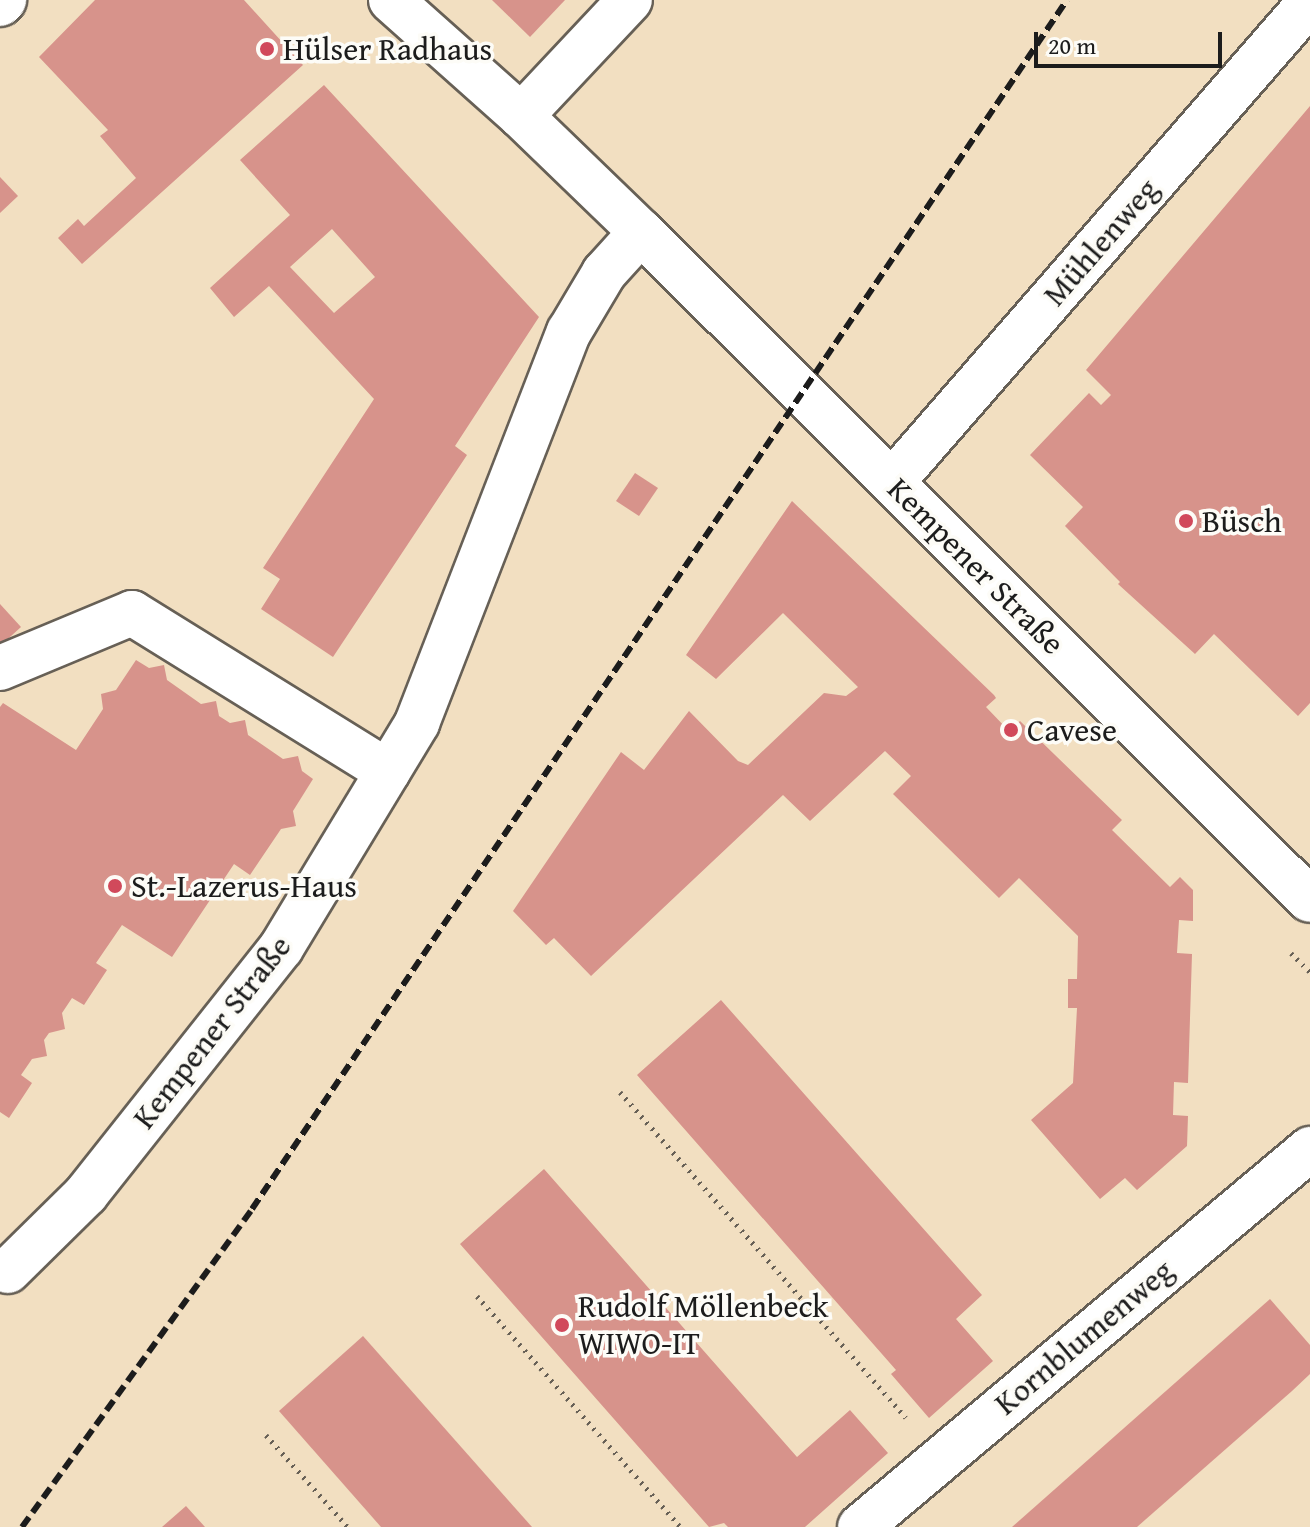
<!DOCTYPE html>
<meta charset="utf-8">
<style>
body{margin:0}
#map{position:relative;width:1310px;height:1527px;overflow:hidden;background:#f2dfc1;font-family:"Gentium Book Plus",serif}
div>[style]{position:absolute}
[style*='--x']{left:calc(var(--x)*1px);top:calc(var(--y)*1px);width:calc(var(--w)*1px);rotate:calc(var(--a)*1deg)}
.building>*{inset:0;background:#d7938b}
.path>*{height:5px;margin-top:-2.5px;transform-origin:0;background:repeating-linear-gradient(90deg,#676056 0 2px,transparent 0 8px)}
.roads{filter:drop-shadow(2px 0 #676056) drop-shadow(-2px 0 #676056) drop-shadow(0 2px #676056) drop-shadow(0 -2px #676056)}
.minor>*{height:44px;margin:-22px;padding:0 22px;transform-origin:22px;border-radius:22px;background:#fff}
.tertiary>*{height:44px;margin:-22px;padding:0 22px;transform-origin:22px;border-radius:22px;background:#fff}
.rail>*{height:6px;margin-top:-3px;transform-origin:0;background:repeating-linear-gradient(90deg,#1c1c1c 0 12px,transparent 0 18px)}
.dots>*{width:22px;height:22px;translate:-50% -50%;box-sizing:border-box;border:4px solid #fdfcf7;border-radius:50%}
span{translate:-50% -50%;white-space:nowrap;text-align:center;line-height:1.15;-webkit-text-stroke:7px #fdfcf7;paint-order:stroke}
.poi-label{font-size:32px;color:#1c1c1c}
.left{translate:0 -50%;text-align:left}
.street-label{font-size:32px;color:#1c1c1c}
.scale{position:absolute;left:1034px;top:32px;width:188px;height:36px;box-sizing:border-box;border:4px solid #1c1c1c;border-top:0;padding-left:10px;font-size:24px;line-height:28px;white-space:nowrap;color:#1c1c1c;-webkit-text-stroke:6px #fdfcf7;paint-order:stroke}
</style>
<div id="map">
<div class="building">
<div style="clip-path:polygon(95px 0,244px 0,303px 65px,82px 264px,58px 238px,78px 219px,84px 226px,136px 178px,100px 136px,108px 130px,39px 57px)"></div>
<div style="clip-path:polygon(492px 0,565px 0,530px 37px)"></div>
<div style="clip-path:polygon(evenodd,324px 85px,539px 317px,455px 446px,467px 455px,333px 657px,261px 609px,280px 579px,263px 568px,374px 399px,269px 286px,234px 317px,210px 288px,290px 215px,240px 160px,324px 85px,332px 229px,375px 277px,334px 313px,290px 267px,332px 229px)"></div>
<div style="clip-path:polygon(1310px 106px,1310px 703px,1298px 716px,1214px 634px,1195px 654px,1118px 584px,1120px 582px,1065px 526px,1083px 507px,1030px 455px,1089px 393px,1101px 405px,1111px 395px,1086px 370px)"></div>
<div style="clip-path:polygon(0 177px,18px 196px,0 213px)"></div>
<div style="clip-path:polygon(635px 473px,658px 488px,639px 516px,616px 501px)"></div>
<div style="clip-path:polygon(792px 501px,994px 695px,996px 698px,986px 707px,1009px 731px,1020px 721px,1122px 820px,1112px 830px,1170px 887px,1180px 877px,1193px 890px,1193px 921px,1179px 920px,1177px 953px,1192px 954px,1188px 1083px,1174px 1082px,1173px 1115px,1188px 1116px,1187px 1146px,1137px 1190px,1125px 1178px,1100px 1199px,1031px 1120px,1073px 1083px,1077px 1008px,1068px 1008px,1068px 979px,1077px 979px,1078px 936px,1019px 878px,999px 898px,893px 794px,911px 776px,885px 751px,810px 821px,783px 795px,591px 976px,554px 938px,546px 945px,513px 911px,621px 752px,644px 770px,689px 711px,738px 761px,748px 765px,824px 693px,846px 696px,858px 687px,783px 613px,716px 679px,686px 655px)"></div>
<div style="clip-path:polygon(0 604px,21px 627px,0 646px)"></div>
<div style="clip-path:polygon(136px 660px,149px 668px,164px 665px,167px 680px,201px 704px,216px 701px,219px 716px,230px 723px,245px 720px,248px 735px,283px 759px,298px 756px,302px 771px,313px 779px,293px 811px,296px 826px,281px 829px,250px 875px,234px 864px,172px 957px,122px 925px,96px 963px,107px 970px,84px 1005px,72px 998px,62px 1013px,65px 1029px,49px 1033px,44px 1040px,47px 1056px,32px 1059px,21px 1075px,32px 1083px,9px 1118px,0 1112px,0 707px,3px 703px,76px 750px,103px 709px,101px 694px,116px 690px)"></div>
<div style="clip-path:polygon(721px 1000px,982px 1295px,956px 1319px,993px 1361px,929px 1418px,891px 1374px,896px 1370px,637px 1075px)"></div>
<div style="clip-path:polygon(544px 1169px,797px 1457px,850px 1410px,888px 1453px,805px 1527px,728px 1527px,724px 1523px,709px 1527px,460px 1244px)"></div>
<div style="clip-path:polygon(1270px 1299px,1310px 1345px,1310px 1374px,1292px 1391px,1137px 1527px,1012px 1527px)"></div>
<div style="clip-path:polygon(363px 1336px,532px 1527px,381px 1527px,279px 1411px)"></div>
<div style="clip-path:polygon(186px 1506px,205px 1527px,162px 1527px)"></div>
</div>
<div class="path">
<div style="--x:1291;--y:953;--w:27;--a:45"></div>
<div style="--x:620;--y:1092;--w:433;--a:48.7"></div>
<div style="--x:477;--y:1296;--w:308;--a:48.6"></div>
<div style="--x:266;--y:1435;--w:123;--a:48.3"></div>
</div>
<div class="roads">
<div class="minor">
<div style="--x:0;--y:4;--w:6;--a:-45"></div>
<div style="--x:521;--y:116;--w:159;--a:-46.8"></div>
<div style="--x:892;--y:482;--w:636;--a:-48.95"></div>
<div style="--x:0;--y:668;--w:143;--a:-22.6"></div>
<div style="--x:132;--y:613;--w:301;--a:31.8"></div>
<div style="--x:8;--y:1271;--w:110;--a:-44.6"></div>
<div style="--x:86;--y:1194;--w:314;--a:-51.6"></div>
<div style="--x:281;--y:948;--w:263;--a:-58.8"></div>
<div style="--x:417;--y:723;--w:420;--a:-68.8"></div>
<div style="--x:569;--y:332;--w:69;--a:-59.3"></div>
<div style="--x:604;--y:273;--w:55;--a:-47.9"></div>
<div style="--x:860;--y:1527;--w:588;--a:-40.03"></div>
</div>
<div class="tertiary">
<div style="--x:391;--y:0;--w:174;--a:41.7"></div>
<div style="--x:521;--y:116;--w:167;--a:44"></div>
<div style="--x:641;--y:232;--w:945;--a:44.96"></div>
</div>
</div>
<div class="rail">
<div style="--x:22;--y:1527;--w:392;--a:-54.1"></div>
<div style="--x:252;--y:1209;--w:1458;--a:-56.02"></div>
</div>
<div class="dots">
<div style="left:267px;top:49px;background:#d1495b"></div>
<div style="left:1186px;top:521px;background:#d1495b"></div>
<div style="left:1011px;top:730px;background:#d1495b"></div>
<div style="left:115px;top:886px;background:#d1495b"></div>
<div style="left:562px;top:1325px;background:#d1495b"></div>
</div>
<div class="poi-label">
<span class="left" style="left:283px;top:49px">Hülser Radhaus</span>
<span class="left" style="left:1202px;top:521px">Büsch</span>
<span class="left" style="left:1027px;top:730px">Cavese</span>
<span class="left" style="left:131px;top:886px">St.-Lazerus-Haus</span>
<span class="left" style="left:578px;top:1325px">Rudolf Möllenbeck<br>WIWO-IT</span>
</div>
<div class="street-label">
<span style="left:1101px;top:242px;rotate:-49deg">Mühlenweg</span>
<span style="left:976px;top:566px;rotate:45deg">Kempener Straße</span>
<span style="left:212px;top:1032px;rotate:-52deg">Kempener Straße</span>
<span style="left:1084px;top:1337px;rotate:-40deg">Kornblumenweg</span>
</div>
<div class="scale">20 m</div>
</div>
